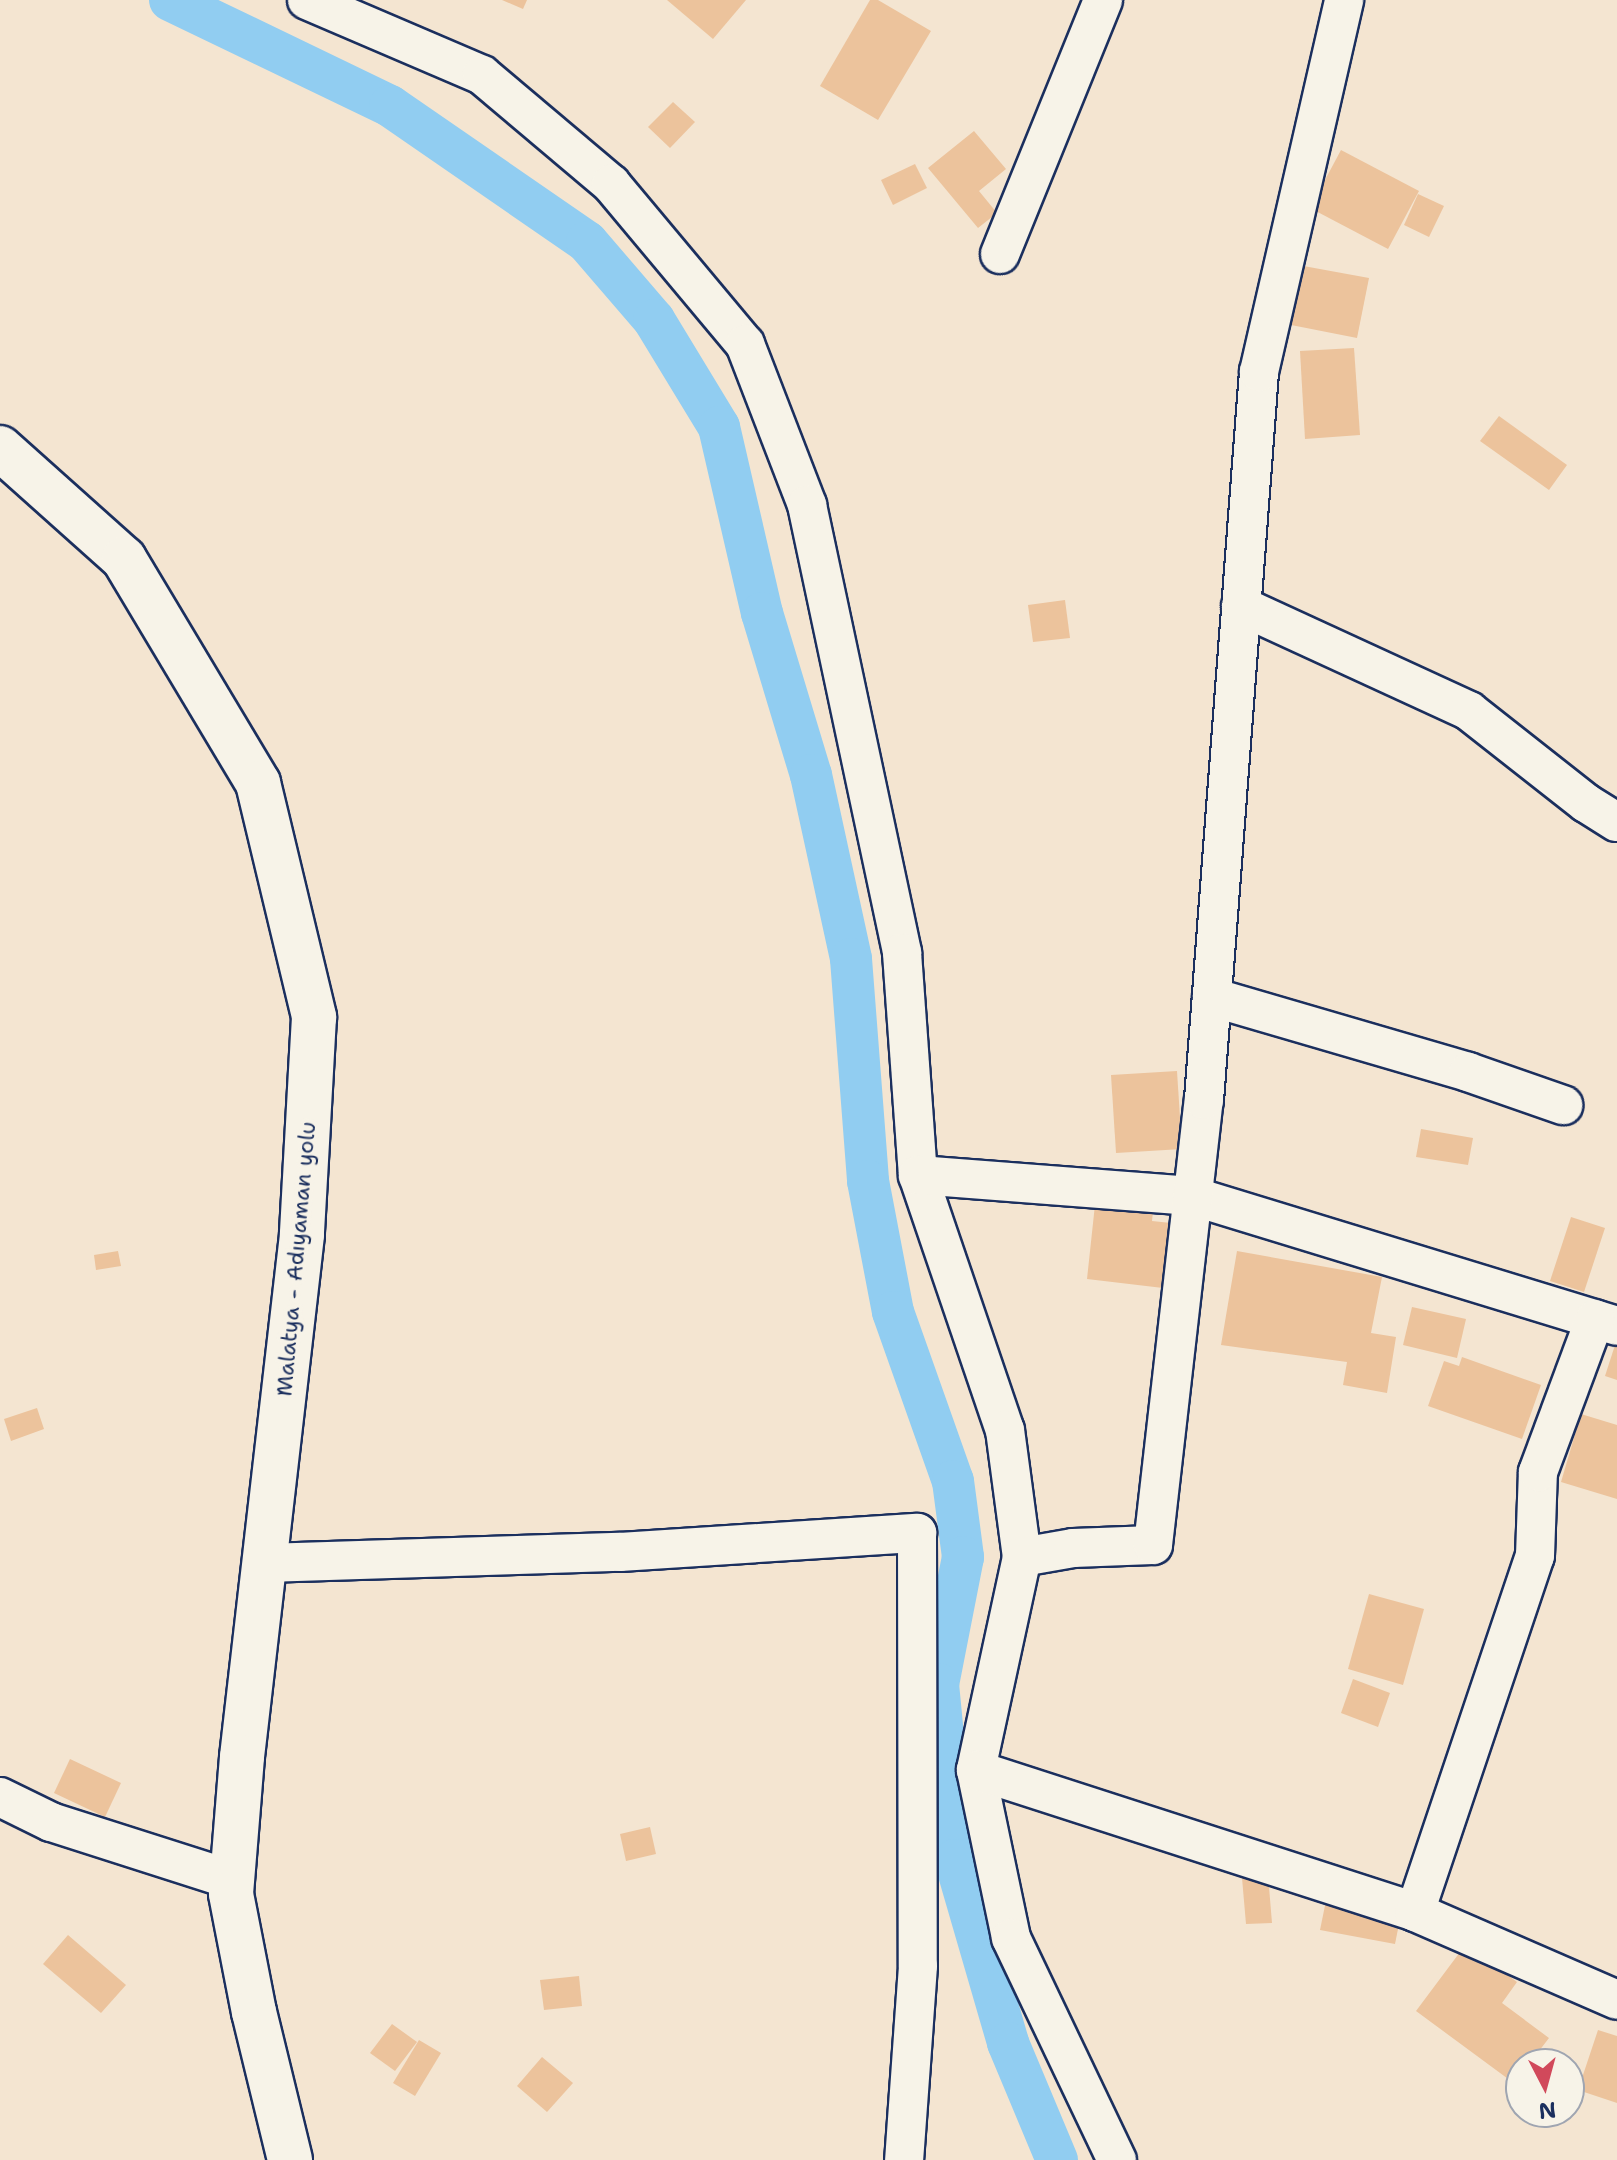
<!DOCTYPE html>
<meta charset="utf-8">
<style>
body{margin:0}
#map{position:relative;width:1617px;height:2160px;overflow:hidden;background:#f4e5d1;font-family:"Shantell Sans",sans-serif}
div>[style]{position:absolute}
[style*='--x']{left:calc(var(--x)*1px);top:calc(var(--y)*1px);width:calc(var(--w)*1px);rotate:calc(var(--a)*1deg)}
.canal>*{height:42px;margin:-21px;padding:0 21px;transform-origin:21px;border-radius:21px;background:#91cdf1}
.building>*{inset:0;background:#ecc39c}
.roads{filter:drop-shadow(2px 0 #1b2f5e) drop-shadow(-2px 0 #1b2f5e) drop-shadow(0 2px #1b2f5e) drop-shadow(0 -2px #1b2f5e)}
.street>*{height:38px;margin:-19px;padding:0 19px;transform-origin:19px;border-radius:19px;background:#f7f3e8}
.secondary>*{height:44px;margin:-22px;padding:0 22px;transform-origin:22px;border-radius:22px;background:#f7f3e8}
span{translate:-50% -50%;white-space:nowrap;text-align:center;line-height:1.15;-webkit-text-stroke:8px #f7f3e8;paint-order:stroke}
.street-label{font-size:22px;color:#1b2f5e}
.north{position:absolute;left:1505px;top:2048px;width:80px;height:80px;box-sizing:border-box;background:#f7f3e8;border:2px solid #9fa5b1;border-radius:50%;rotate:174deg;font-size:22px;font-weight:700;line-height:32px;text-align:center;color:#1b2f5e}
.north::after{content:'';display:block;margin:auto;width:28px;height:36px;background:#d1495b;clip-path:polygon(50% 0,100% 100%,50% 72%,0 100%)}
</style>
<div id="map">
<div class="canal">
<div style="--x:170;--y:0;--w:244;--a:25.7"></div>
<div style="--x:390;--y:106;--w:239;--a:34.6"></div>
<div style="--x:587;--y:242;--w:103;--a:49.3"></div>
<div style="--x:654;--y:320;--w:125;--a:58.7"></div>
<div style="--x:719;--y:427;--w:191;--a:77"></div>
<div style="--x:762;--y:613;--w:169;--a:73.2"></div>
<div style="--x:811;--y:775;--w:188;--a:77.7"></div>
<div style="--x:851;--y:959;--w:223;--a:85.6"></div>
<div style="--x:868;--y:1181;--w:133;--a:79.2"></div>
<div style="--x:893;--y:1312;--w:179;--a:70.5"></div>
<div style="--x:953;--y:1481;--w:77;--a:82.5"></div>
<div style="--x:963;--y:1557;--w:129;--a:101.1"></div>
<div style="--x:938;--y:1684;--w:177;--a:84.5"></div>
<div style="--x:955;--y:1860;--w:191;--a:73.8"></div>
<div style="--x:1008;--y:2043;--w:127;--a:67.3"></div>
</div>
<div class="building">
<div style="clip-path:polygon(502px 0,527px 0,523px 9px)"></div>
<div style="clip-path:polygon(667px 0,746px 0,713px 39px)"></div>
<div style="clip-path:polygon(870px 0,878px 0,931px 31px,878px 120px,820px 86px)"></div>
<div style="clip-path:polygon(673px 102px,695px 122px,670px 148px,648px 127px)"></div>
<div style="clip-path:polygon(974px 131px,1006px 169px,979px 191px,997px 213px,978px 228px,928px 168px)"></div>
<div style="clip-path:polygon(1341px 150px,1419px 191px,1388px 249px,1310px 208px)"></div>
<div style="clip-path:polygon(915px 164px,927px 188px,893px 205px,881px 180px)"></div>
<div style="clip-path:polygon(1418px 194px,1444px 206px,1429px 237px,1404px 225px)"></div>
<div style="clip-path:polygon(1298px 265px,1369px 278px,1357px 338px,1286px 324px)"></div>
<div style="clip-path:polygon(1354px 348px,1360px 435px,1305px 439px,1300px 351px)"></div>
<div style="clip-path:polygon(1499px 416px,1567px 465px,1549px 490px,1480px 441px)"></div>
<div style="clip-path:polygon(1065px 600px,1070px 638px,1033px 642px,1028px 605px)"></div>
<div style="clip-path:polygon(1177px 1071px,1182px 1149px,1116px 1153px,1111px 1075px)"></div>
<div style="clip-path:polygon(1421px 1129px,1473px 1138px,1468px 1165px,1416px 1157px)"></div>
<div style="clip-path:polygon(1097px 1186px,1155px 1193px,1152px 1221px,1171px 1223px,1163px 1288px,1087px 1279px)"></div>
<div style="clip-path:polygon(1571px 1217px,1605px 1228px,1584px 1292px,1550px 1281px)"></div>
<div style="clip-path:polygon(118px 1251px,121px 1266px,96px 1270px,94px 1255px)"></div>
<div style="clip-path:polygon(1237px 1251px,1382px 1277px,1371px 1333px,1396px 1337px,1387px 1393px,1343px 1385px,1347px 1362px,1221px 1345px)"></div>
<div style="clip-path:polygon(1412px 1307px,1466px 1319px,1457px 1358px,1403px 1345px)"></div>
<div style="clip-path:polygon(1616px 1342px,1617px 1342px,1617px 1380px,1605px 1376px)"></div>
<div style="clip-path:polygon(1462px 1357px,1541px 1385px,1522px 1439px,1428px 1406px,1444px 1361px,1459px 1366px)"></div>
<div style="clip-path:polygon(37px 1408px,44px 1429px,11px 1441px,4px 1419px)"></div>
<div style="clip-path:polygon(1581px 1414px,1617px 1425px,1617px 1499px,1561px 1482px)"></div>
<div style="clip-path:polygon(1369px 1594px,1424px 1609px,1403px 1685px,1348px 1669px)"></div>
<div style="clip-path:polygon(1353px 1679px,1390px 1693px,1378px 1727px,1341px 1713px)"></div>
<div style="clip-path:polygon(70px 1759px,121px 1783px,105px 1817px,54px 1793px)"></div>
<div style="clip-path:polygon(650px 1827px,656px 1854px,626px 1861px,620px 1834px)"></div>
<div style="clip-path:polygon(1268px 1875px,1272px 1923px,1246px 1924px,1242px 1878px)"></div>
<div style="clip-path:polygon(1329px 1886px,1404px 1899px,1395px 1944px,1320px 1930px)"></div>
<div style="clip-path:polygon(68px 1935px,126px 1985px,101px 2013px,43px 1964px)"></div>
<div style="clip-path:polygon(1466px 1944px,1517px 1982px,1502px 2003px,1549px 2038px,1529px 2064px,1521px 2064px,1521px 2075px,1515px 2084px,1416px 2011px)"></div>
<div style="clip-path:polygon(579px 1976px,582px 2006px,544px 2010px,540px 1980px)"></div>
<div style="clip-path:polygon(392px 2024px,417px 2042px,395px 2071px,370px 2053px)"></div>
<div style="clip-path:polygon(1598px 2030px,1617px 2036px,1617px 2103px,1578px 2090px)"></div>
<div style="clip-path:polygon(419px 2040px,441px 2053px,415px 2096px,393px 2083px)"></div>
<div style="clip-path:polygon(542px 2057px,573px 2083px,547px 2112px,517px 2086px)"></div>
</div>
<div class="roads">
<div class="street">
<div style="--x:307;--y:0;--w:190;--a:23.2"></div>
<div style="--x:482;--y:75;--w:169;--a:40.2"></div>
<div style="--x:611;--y:184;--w:209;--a:50.1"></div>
<div style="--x:745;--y:344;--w:173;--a:68.9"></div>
<div style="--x:807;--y:505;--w:458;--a:78"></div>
<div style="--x:902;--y:953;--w:223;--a:85.9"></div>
<div style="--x:918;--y:1175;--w:269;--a:71.2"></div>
<div style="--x:1005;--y:1430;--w:128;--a:82.4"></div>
<div style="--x:1022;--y:1557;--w:218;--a:102.2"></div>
<div style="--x:976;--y:1770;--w:172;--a:78.2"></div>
<div style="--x:1011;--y:1938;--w:246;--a:64.5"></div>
<div style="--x:1000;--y:254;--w:274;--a:-67.9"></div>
<div style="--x:1241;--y:606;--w:251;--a:24.7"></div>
<div style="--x:1469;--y:711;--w:149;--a:38.2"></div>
<div style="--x:1586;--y:803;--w:36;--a:32"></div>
<div style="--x:1212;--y:997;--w:267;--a:16.3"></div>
<div style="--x:1468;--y:1072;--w:101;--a:19.2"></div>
<div style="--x:918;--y:1175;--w:275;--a:4.4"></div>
<div style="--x:1192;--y:1196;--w:444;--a:17"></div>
<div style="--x:1022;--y:1557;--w:52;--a:-10"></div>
<div style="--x:1073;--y:1548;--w:80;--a:-2.1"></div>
<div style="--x:1153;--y:1545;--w:448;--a:-83.5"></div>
<div style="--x:1204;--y:1100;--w:730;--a:-85.68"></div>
<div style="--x:1259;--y:372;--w:382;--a:-77.1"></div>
<div style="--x:265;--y:1563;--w:355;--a:-1.8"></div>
<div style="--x:620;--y:1552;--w:298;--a:-3.7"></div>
<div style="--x:917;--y:1533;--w:433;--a:89.9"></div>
<div style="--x:918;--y:1966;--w:195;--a:94.1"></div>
<div style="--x:976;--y:1770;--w:461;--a:17.9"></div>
<div style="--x:1415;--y:1912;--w:220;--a:23.5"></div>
<div style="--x:0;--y:1797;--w:57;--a:26.1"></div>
<div style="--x:51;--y:1822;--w:191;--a:17.7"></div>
<div style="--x:1415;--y:1912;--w:376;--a:-71.4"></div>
<div style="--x:1535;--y:1556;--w:84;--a:-88"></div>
<div style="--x:1538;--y:1472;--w:163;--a:-69.6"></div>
</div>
<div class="secondary">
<div style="--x:0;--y:448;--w:166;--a:41.8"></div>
<div style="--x:124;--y:559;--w:261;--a:59.1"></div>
<div style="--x:258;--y:783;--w:241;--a:76.5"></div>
<div style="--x:314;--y:1017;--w:218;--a:93.2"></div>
<div style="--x:302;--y:1235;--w:525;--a:96.56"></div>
<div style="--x:242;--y:1757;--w:137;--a:94.6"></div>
<div style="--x:231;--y:1894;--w:120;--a:79"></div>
<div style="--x:254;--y:2012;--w:152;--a:76.3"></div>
</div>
</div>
<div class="street-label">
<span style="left:296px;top:1259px;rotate:-85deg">Malatya - Adıyaman yolu</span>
</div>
<div class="north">N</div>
</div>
